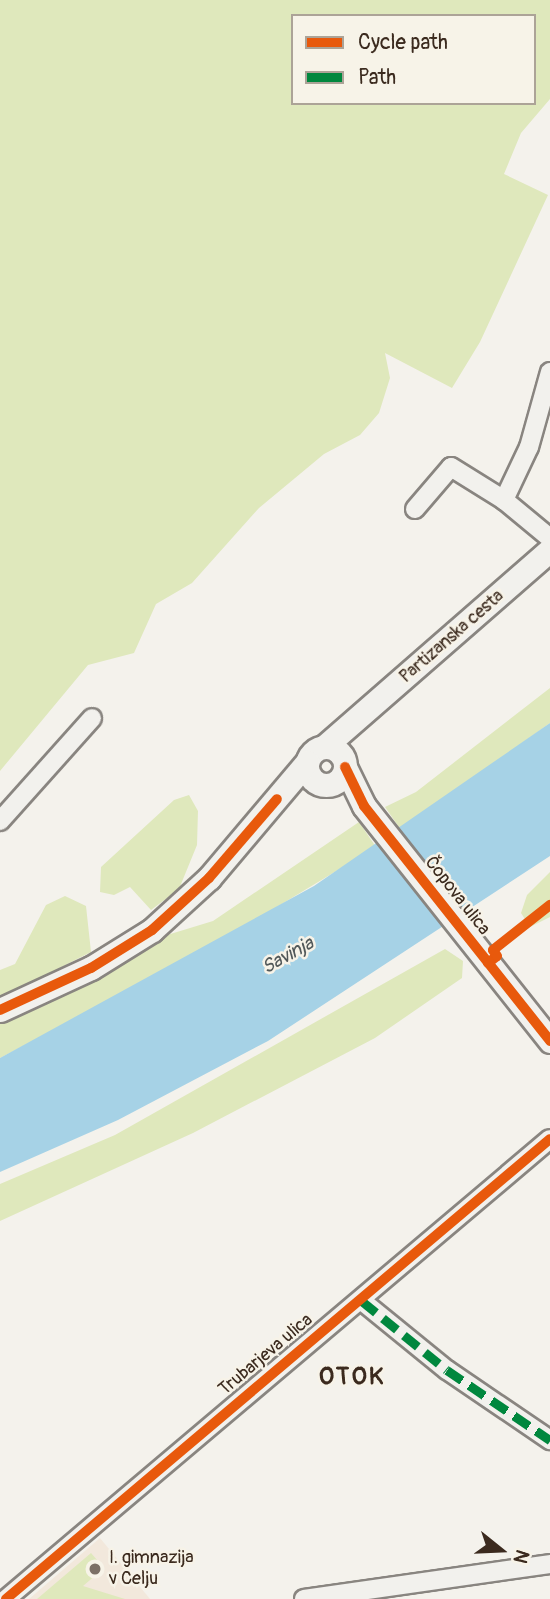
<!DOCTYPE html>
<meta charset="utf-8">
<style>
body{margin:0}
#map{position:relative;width:550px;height:1599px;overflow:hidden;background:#f4f2ec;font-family:Pangolin,sans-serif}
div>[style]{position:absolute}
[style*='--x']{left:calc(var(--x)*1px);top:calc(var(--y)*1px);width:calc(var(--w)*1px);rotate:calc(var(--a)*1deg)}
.built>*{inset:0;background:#f2e8dc}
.green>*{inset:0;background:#dfe8bc}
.water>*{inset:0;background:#a6d2e6}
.roads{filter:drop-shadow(2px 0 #898580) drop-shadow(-2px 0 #898580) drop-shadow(0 2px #898580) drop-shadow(0 -2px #898580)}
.minor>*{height:18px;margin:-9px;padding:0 9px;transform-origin:9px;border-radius:9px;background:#f2f1ed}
.tertiary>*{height:23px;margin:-11.5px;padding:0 11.5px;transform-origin:11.5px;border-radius:11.5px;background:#f2f1ed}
.tertiary>.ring{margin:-11.5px;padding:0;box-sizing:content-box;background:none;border:23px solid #f2f1ed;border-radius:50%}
.quiet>*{height:9px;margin-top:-4.5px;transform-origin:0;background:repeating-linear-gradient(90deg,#00873e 0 18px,transparent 0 27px)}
.cycleway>*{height:10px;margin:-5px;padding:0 5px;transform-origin:5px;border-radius:5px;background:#e8590c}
.dots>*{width:19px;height:19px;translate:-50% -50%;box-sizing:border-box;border:4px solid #f7f3e8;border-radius:50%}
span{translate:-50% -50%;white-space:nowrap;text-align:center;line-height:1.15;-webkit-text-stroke:5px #f7f3e8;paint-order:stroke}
.street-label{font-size:18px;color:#3b2a1e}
.poi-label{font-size:18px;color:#3b2a1e}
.left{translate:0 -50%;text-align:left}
.water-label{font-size:19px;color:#515859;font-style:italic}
.district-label{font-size:24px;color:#3b2a1e;font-weight:700;letter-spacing:2px}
.legend{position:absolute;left:291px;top:14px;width:245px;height:91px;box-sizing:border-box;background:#f7f3e8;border:2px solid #aca397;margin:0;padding:9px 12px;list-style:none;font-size:21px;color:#3b2a1e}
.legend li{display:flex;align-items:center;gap:14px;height:35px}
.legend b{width:35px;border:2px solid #aca397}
.north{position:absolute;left:466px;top:1515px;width:70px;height:70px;-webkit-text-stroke:5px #f7f3e8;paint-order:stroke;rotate:108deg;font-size:19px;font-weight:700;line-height:28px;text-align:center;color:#3b2a1e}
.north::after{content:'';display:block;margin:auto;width:24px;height:32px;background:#3b2a1e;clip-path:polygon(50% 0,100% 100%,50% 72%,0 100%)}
</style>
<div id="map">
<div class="built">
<div style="clip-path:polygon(100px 1538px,150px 1599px,29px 1599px)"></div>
</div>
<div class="green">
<div style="clip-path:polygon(evenodd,0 0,550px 0,550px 99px,521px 133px,504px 174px,548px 195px,480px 342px,452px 388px,385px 353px,390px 378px,379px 413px,360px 435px,324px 454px,259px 508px,192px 583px,156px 604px,134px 653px,88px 665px,0 771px,0 0,293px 16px,534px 16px,534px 103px,293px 103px,293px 16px)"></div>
<div style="clip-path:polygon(550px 688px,550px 723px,401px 830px,385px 807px,416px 792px)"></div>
<div style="clip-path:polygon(189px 795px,198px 811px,197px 845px,179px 889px,151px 910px,130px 887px,114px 895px,100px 892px,101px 867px,174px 800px)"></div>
<div style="clip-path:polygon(359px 822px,376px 847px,194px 957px,0 1058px,0 1019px,154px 939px,213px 921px)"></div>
<div style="clip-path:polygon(550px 872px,550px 917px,530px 927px,521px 913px,527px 895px)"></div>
<div style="clip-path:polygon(65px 896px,86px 906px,91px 952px,0 998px,0 970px,15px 964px,46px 905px)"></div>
<div style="clip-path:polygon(445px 949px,463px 961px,462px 978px,375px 1038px,193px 1133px,0 1221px,0 1184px,115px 1135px)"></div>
<div style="clip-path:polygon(91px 1553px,104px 1568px,83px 1586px,125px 1599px,37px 1599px)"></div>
</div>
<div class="water">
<div style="clip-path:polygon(550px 723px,550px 856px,268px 1041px,118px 1120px,0 1172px,0 1058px,314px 886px)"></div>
</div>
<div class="roads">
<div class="minor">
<div style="--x:550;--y:372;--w:78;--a:105.6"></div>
<div style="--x:529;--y:447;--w:59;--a:115.3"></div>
<div style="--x:504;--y:500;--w:60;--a:39.6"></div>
<div style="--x:415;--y:509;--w:55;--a:-49.4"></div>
<div style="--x:451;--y:467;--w:62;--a:31.9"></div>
<div style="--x:0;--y:821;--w:138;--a:-48.2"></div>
<div style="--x:362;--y:1301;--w:109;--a:39.1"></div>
<div style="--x:447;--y:1370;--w:125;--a:34.2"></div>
<div style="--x:6;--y:1599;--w:712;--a:-40.22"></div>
<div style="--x:304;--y:1599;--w:248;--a:-8.1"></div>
</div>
<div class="tertiary">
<div class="ring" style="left:307px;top:747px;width:15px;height:15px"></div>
<div style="--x:324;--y:747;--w:300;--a:-41.1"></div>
<div style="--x:345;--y:767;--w:43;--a:64"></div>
<div style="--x:364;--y:806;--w:300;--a:51.6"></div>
<div style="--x:0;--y:1010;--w:100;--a:-24.8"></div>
<div style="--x:91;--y:968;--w:72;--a:-31.9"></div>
<div style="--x:152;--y:930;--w:77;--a:-42.4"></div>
<div style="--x:209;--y:878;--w:152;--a:-49.8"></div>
</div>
</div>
<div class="quiet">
<div style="--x:362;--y:1301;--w:109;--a:39.1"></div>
<div style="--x:447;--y:1370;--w:125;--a:34.2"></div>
</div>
<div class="cycleway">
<div style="--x:345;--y:767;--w:43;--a:64"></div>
<div style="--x:364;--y:806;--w:300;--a:51.6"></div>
<div style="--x:488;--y:963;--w:11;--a:-38"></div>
<div style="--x:497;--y:956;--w:7;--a:-124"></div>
<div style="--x:493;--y:950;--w:73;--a:-38.3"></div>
<div style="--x:0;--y:1010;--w:100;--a:-24.8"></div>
<div style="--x:91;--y:968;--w:72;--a:-31.9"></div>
<div style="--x:152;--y:930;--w:77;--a:-42.4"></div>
<div style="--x:209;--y:878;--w:104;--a:-49.3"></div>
<div style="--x:6;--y:1599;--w:712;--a:-40.22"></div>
</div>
<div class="dots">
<div style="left:95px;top:1569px;background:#7c7066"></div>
</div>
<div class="street-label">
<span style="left:452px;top:637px;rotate:-41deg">Partizanska cesta</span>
<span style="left:457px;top:896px;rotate:52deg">Čopova ulica</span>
<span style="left:266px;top:1355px;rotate:-40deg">Trubarjeva ulica</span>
</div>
<div class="poi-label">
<span class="left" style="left:109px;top:1569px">I. gimnazija<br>v Celju</span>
</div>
<div class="water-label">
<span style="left:288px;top:956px;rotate:-29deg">Savinja</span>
</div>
<div class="district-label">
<span style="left:352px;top:1377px">OTOK</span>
</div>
<ul class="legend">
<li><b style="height:9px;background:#e8590c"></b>Cycle path</li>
<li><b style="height:9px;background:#00873e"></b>Path</li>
</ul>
<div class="north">N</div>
</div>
